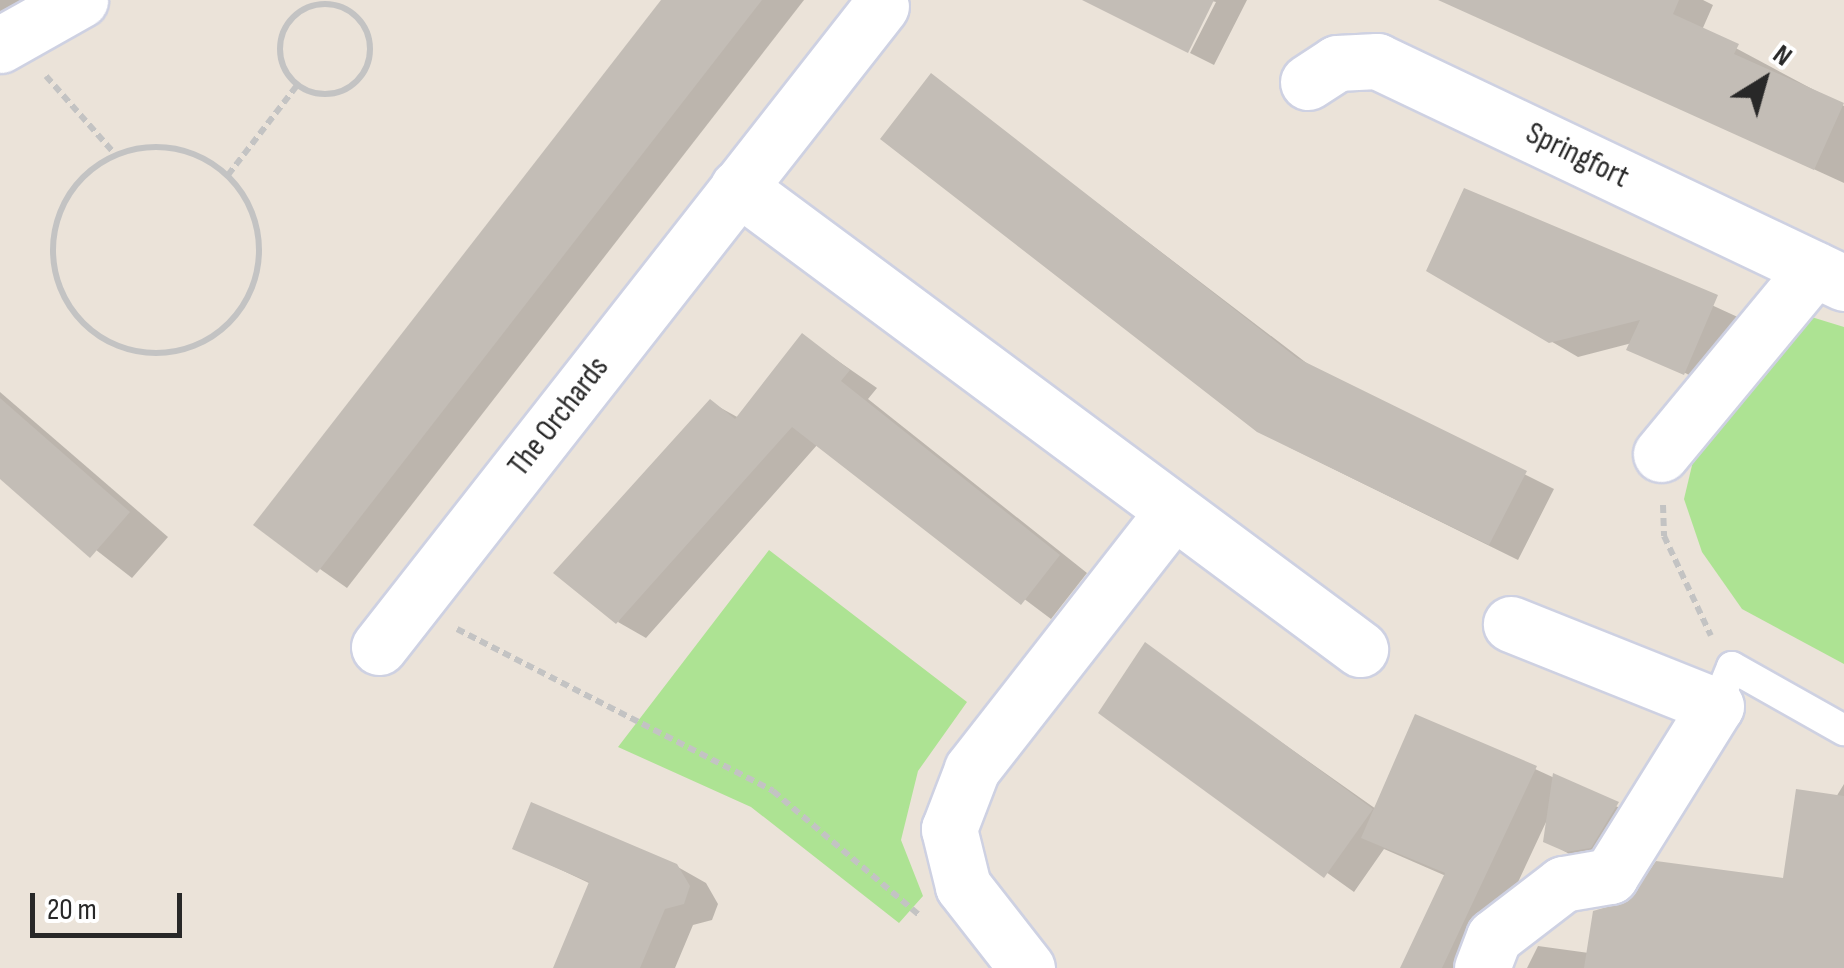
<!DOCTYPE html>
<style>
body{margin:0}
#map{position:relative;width:1844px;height:968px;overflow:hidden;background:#ebe3d9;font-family:"Sofia Sans Condensed",sans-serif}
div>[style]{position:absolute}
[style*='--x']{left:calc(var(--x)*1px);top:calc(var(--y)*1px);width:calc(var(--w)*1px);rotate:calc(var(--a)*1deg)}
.green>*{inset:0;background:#ade393}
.shadow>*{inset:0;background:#0003}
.building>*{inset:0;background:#c3bdb6}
.path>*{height:6px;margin-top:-3px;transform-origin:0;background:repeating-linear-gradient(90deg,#c3c3c3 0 8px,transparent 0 13px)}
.path>.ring{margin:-3px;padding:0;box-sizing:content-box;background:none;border:6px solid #c3c3c3;border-radius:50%}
.roads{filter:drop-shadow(2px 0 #ced1e2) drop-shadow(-2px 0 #ced1e2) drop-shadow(0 2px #ced1e2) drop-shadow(0 -2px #ced1e2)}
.lane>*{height:30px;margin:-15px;padding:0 15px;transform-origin:15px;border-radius:15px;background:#fff}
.street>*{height:55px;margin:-27.5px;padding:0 27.5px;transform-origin:27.5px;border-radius:27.5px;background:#fff}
span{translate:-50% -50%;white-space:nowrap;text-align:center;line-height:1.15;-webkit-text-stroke:10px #fff;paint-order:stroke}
.street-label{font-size:32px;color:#282828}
.north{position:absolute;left:1714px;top:30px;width:100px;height:100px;-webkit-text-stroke:8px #fff;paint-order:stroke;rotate:37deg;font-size:28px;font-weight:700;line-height:40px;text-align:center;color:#282828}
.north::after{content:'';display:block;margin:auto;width:35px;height:45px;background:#282828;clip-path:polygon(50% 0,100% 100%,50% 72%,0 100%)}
.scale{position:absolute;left:30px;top:893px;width:152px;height:45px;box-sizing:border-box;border:5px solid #282828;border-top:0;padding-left:12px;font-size:30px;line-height:35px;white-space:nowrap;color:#282828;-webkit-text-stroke:8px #fff;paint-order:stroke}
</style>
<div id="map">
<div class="green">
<div style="clip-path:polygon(1805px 315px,1844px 327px,1844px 664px,1742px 609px,1702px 552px,1684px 499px,1694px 457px)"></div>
<div style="clip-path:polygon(769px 550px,967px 702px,918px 771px,901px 840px,923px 896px,899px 923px,751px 807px,618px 747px)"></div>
</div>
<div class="shadow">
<div style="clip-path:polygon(0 0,23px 0,0 12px)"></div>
<div style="clip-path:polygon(664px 0,804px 0,347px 588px,256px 524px)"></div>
<div style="clip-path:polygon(1247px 0,1214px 65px,1190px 53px,1216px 2px,1208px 0)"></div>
<div style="clip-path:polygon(1444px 0,1703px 0,1713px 5px,1702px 30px,1844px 106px,1844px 183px)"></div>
<div style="clip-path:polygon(932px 77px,1317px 371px,1554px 489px,1518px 560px,1289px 447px)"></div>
<div style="clip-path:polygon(1466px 192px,1742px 319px,1712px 388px,1632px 343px,1578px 357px,1429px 270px)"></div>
<div style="clip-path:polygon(802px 336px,877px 388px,868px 399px,1087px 573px,1051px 619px,818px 444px,646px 638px,618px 622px,710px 402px,739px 418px)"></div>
<div style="clip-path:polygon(0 392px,168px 537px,132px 578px,0 475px)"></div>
<div style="clip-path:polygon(1145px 646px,1376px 809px,1535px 769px,1646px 820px,1620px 863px,1574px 857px,1546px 840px,1547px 820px,1478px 968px,1402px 968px,1446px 876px,1384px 849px,1354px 892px,1102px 712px)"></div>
<div style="clip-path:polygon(1844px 784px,1844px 968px,1527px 968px,1538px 946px,1589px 953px,1785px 881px)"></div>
<div style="clip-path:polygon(515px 848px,676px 866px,706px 883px,718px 904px,712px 920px,693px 925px,675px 968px,556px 968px,591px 884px)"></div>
</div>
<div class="building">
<div style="clip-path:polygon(661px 0,762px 0,317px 573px,253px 525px)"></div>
<div style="clip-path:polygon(1082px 0,1214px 0,1188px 53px)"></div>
<div style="clip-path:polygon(1438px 0,1679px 0,1673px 14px,1739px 44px,1734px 54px,1844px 103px,1814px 170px)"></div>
<div style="clip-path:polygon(931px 73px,1297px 358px,1527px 471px,1489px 545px,1257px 432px,880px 139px)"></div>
<div style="clip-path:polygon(1464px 188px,1718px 295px,1684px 375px,1626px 350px,1640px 320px,1549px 343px,1426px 271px)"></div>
<div style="clip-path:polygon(802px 333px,850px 370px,841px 381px,1060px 555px,1021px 605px,792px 427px,616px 624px,553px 573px,710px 399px,735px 419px)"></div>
<div style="clip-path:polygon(0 398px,130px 512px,90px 558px,0 479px)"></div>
<div style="clip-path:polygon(1145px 642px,1373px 809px,1324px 878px,1098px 713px)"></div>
<div style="clip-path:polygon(1415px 714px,1537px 766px,1442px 968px,1400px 968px,1445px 873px,1361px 838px)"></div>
<div style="clip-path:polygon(1553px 773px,1619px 802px,1591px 848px,1566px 852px,1543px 842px)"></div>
<div style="clip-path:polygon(1796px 789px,1844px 796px,1844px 968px,1584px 968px,1593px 911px,1628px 901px,1656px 861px,1783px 878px)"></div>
<div style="clip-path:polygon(531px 802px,677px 864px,690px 886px,684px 904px,665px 909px,640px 968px,553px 968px,589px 882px,512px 849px)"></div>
</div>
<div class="path">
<div class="ring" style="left:280px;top:4px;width:84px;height:84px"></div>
<div style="--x:46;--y:76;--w:104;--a:48.5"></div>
<div class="ring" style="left:53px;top:147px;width:200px;height:200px"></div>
<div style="--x:228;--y:175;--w:115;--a:-52.4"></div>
<div style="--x:1663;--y:505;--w:31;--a:88"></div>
<div style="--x:1664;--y:536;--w:110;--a:64.8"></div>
<div style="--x:457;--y:629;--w:355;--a:27.1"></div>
<div style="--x:773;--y:791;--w:192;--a:40.3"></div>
</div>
<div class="roads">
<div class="lane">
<div style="--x:1716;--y:706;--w:42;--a:-67.7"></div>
<div style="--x:1732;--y:667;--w:129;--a:29.4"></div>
</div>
<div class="street">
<div style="--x:0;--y:45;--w:92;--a:-29.4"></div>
<div style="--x:1308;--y:82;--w:35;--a:-33"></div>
<div style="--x:1337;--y:63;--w:40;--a:-2.9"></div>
<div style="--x:1377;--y:61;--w:517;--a:25.43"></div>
<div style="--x:738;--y:187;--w:775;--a:36.6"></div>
<div style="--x:1661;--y:454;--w:240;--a:-50.4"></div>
<div style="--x:379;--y:647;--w:814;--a:-51.93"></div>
<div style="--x:1027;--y:968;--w:104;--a:-128"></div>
<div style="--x:963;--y:886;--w:59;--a:-103.8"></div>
<div style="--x:949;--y:829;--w:64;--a:-69"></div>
<div style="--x:972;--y:769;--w:326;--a:-52"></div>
<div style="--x:1482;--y:968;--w:33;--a:-69"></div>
<div style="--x:1494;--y:937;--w:87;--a:-37.5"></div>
<div style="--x:1563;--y:884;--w:48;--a:-9.7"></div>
<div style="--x:1610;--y:876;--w:200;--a:-58.1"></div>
<div style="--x:1716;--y:706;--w:221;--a:-158.2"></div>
</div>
</div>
<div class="street-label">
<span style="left:1577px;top:156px;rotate:26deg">Springfort</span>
<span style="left:559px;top:417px;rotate:-52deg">The Orchards</span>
</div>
<div class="north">N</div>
<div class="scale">20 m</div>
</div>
